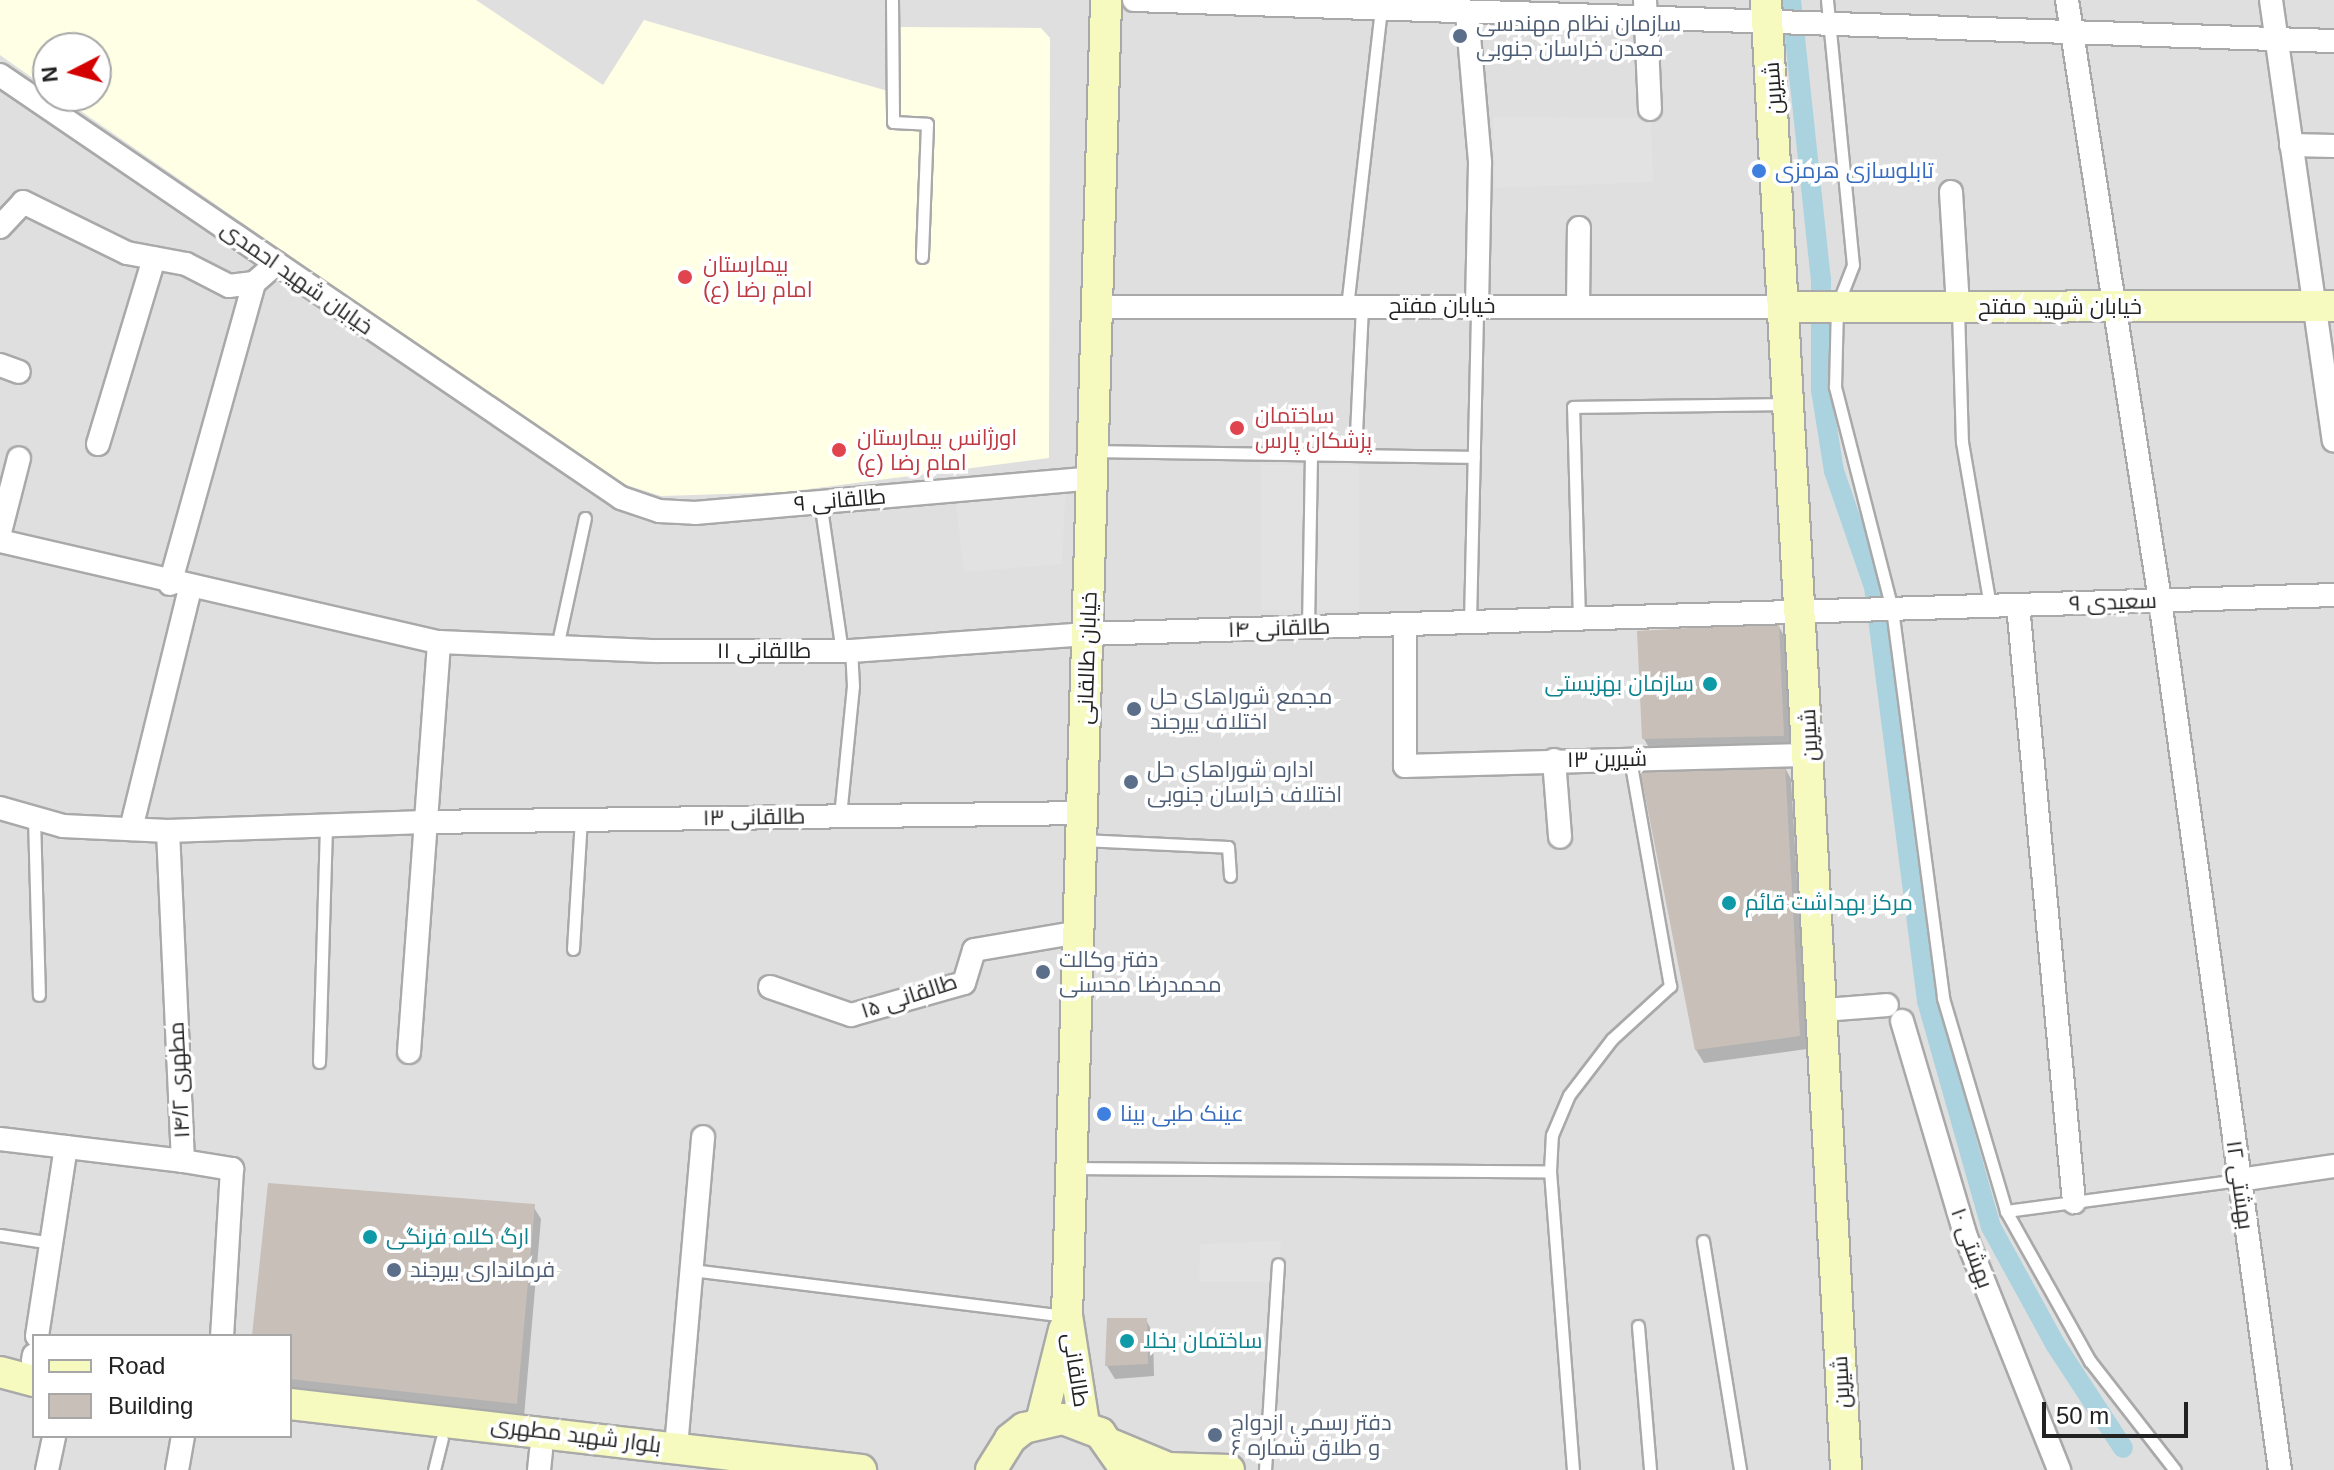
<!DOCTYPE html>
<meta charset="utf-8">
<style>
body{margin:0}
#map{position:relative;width:2334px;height:1470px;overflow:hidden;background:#f2efe9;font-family:Arial,Cairo,sans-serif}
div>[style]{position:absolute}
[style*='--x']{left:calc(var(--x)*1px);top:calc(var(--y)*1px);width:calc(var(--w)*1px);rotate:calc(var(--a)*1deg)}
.residential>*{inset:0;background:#e0dfdf}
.education>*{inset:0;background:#ffffe5}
.parking>*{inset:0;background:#e2e2e2}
.shadow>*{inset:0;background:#0003}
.canal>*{height:20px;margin:-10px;padding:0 10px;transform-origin:10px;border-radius:10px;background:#aad3df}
.building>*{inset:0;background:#c7bfb8}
.roads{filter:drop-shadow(2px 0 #a9a9a9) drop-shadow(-2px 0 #a9a9a9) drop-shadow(0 2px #a9a9a9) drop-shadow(0 -2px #a9a9a9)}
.lane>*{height:11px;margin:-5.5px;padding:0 5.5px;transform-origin:5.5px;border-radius:5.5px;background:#fff}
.street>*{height:22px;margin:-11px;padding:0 11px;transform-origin:11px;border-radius:11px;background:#fff}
.secondary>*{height:30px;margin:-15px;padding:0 15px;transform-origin:15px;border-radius:15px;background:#f7fabf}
.dots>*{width:22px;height:22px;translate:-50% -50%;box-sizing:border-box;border:4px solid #fff;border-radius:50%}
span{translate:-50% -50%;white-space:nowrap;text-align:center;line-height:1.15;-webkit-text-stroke:7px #fff;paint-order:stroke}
.service-label{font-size:22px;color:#4e5e75}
.left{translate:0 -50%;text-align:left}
.street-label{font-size:22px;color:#222}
.shop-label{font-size:22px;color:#366cbe}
.health-label{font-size:22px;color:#be3a42}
.culture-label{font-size:22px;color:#0d838f}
.right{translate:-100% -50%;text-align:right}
.legend{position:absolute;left:32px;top:1334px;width:260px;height:104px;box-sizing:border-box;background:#fff;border:2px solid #a7a7a7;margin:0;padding:10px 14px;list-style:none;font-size:24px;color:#222}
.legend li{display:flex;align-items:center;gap:16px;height:40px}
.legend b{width:40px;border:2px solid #a7a7a7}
.north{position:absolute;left:32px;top:32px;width:80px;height:80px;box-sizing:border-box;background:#fff;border:2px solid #a7a7a7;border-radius:50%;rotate:264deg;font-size:22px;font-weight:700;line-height:32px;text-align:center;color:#222}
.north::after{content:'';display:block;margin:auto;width:28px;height:36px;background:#d40000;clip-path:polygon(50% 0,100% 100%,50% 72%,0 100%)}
.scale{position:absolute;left:2042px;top:1402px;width:146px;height:36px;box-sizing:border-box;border:4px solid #222;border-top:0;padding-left:10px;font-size:24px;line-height:28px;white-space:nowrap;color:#222;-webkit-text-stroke:6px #fff;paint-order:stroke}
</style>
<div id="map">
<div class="residential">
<div style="clip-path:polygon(evenodd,0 0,2334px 0,2334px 1470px,0 1470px,0 0,48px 48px,96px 48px,96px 96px,48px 96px,48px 48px,0 0,34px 1336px,290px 1336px,290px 1436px,34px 1436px,34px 1336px)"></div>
</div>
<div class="education">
<div style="clip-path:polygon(0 0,476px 0,603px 85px,644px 20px,898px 94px,898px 27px,1041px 28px,1050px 38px,1049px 458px,786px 492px,661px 496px,617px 482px,59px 96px,96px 96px,96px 48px,48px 48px,48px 89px,0 55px)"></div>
</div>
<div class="parking">
<div style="clip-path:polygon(1493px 117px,1651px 118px,1653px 182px,1495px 188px)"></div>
<div style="clip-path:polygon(1261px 465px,1359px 465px,1359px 610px,1261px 610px)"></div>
<div style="clip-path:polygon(1066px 484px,1062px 564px,964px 572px,955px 495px)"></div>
<div style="clip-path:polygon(1281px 1241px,1277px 1282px,1199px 1282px,1200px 1244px)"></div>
</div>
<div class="shadow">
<div style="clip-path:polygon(1778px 625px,1789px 645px,1794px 755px,1655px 758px,1644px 739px)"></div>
<div style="clip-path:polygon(1784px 766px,1791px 779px,1807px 1049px,1704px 1063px,1696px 1050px)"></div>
<div style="clip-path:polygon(533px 1206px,541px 1219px,524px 1417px,290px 1390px,290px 1336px,254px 1336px)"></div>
<div style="clip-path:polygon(1146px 1320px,1153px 1333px,1154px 1376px,1115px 1379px,1107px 1366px)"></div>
</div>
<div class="canal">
<div style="--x:1791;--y:0;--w:281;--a:83.9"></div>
<div style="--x:1821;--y:279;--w:111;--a:90"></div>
<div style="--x:1821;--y:390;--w:82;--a:80.9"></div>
<div style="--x:1834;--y:471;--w:123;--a:71"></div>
<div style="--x:1874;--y:587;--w:417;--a:82.7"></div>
<div style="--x:1927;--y:1001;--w:235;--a:74.2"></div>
<div style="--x:1991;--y:1227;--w:133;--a:61.3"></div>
<div style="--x:2055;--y:1344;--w:124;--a:56.8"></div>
</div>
<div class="building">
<div style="clip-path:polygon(1779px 623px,1784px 736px,1642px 739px,1637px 631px)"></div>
<div style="clip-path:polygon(1785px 764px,1800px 1036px,1695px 1050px,1640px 770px)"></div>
<div style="clip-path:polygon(268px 1183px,535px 1204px,517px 1404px,290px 1379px,290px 1336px,252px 1336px)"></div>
<div style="clip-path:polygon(1107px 1318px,1147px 1318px,1148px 1364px,1105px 1366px)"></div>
</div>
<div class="roads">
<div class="lane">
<div style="--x:892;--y:0;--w:122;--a:89.5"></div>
<div style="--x:893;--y:122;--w:34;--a:3"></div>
<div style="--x:927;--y:124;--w:133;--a:92.2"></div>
<div style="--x:1827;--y:0;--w:266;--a:84.4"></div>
<div style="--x:1853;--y:265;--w:44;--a:111.3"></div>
<div style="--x:1837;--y:306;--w:81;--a:91.4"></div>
<div style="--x:1835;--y:387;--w:229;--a:75.6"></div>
<div style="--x:1892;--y:609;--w:392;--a:82.5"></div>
<div style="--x:1943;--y:998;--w:222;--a:73.5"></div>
<div style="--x:2006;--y:1211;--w:172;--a:60.8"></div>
<div style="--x:2090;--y:1361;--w:138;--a:52.1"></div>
<div style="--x:1347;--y:307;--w:299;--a:-83.5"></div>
<div style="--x:1958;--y:309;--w:133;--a:88.3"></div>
<div style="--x:1962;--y:442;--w:166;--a:80.3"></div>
<div style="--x:1095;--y:451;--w:379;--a:0.9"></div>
<div style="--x:1355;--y:455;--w:148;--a:-87.3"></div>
<div style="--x:820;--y:501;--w:152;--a:81.7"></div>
<div style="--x:1579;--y:619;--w:212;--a:-91.6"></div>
<div style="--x:1573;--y:407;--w:212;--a:-0.8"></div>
<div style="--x:1470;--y:622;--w:316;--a:-88.7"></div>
<div style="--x:1308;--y:627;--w:173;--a:-89"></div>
<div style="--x:557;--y:647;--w:132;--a:-77.8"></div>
<div style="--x:840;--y:816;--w:131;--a:-84.3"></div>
<div style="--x:853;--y:686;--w:35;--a:-93"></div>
<div style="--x:34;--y:818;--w:177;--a:88.4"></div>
<div style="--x:1082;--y:840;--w:146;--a:2.7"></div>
<div style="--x:1228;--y:847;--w:29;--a:86"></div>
<div style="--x:573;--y:949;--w:130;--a:-86.5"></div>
<div style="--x:319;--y:1062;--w:237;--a:-88.3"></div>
<div style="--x:1072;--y:1168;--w:478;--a:0.4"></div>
<div style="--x:2006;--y:1211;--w:235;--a:-7.6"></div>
<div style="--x:0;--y:1235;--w:52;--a:8.9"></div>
<div style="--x:1703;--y:1241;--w:232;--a:80.8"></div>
<div style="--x:691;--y:1270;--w:379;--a:7"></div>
<div style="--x:1638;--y:1326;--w:144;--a:85.2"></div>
<div style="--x:434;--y:1470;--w:32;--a:-76"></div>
<div style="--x:1265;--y:1470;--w:206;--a:-86.4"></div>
<div style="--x:1573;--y:1470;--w:300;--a:-94.4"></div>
<div style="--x:1550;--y:1171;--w:36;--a:-87"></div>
<div style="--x:1552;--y:1135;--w:43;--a:-67"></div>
<div style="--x:1569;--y:1095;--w:71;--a:-52.5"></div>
<div style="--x:1612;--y:1039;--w:79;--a:-42.4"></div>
<div style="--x:1670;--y:986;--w:230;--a:-100"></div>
</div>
<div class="street">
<div style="--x:1134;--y:0;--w:1201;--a:1.96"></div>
<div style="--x:1645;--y:0;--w:109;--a:87.4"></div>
<div style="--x:2067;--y:0;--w:607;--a:81.19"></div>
<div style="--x:2160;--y:600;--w:878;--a:82.15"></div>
<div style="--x:2271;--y:0;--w:445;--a:81.9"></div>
<div style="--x:1467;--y:13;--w:151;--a:85"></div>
<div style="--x:1480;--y:163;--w:143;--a:91.2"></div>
<div style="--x:0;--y:75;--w:751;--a:34.26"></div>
<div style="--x:621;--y:498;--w:40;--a:18.9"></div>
<div style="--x:659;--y:511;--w:36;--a:3"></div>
<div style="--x:695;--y:513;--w:399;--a:-5"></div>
<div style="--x:2291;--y:145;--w:43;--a:1.3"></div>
<div style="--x:1951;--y:192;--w:116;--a:86.5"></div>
<div style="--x:0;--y:227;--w:34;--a:-47"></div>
<div style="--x:23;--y:202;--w:116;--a:26.1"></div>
<div style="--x:127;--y:253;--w:60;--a:10.6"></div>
<div style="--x:186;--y:264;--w:48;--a:27.1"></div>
<div style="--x:229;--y:286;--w:25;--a:-7"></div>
<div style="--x:1578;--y:306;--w:78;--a:-89.3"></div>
<div style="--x:1097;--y:307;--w:689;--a:0"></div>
<div style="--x:0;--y:365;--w:20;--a:20"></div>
<div style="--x:98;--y:444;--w:194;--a:-73.2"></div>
<div style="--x:0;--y:532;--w:76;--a:-75.6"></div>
<div style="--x:0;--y:541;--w:450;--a:13"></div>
<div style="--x:439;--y:642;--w:218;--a:2.4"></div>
<div style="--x:657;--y:651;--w:194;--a:0"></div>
<div style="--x:851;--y:651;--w:237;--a:-4.1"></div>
<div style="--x:1087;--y:634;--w:1248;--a:-1.79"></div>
<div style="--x:170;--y:584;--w:313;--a:-74.4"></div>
<div style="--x:254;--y:283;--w:30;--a:-41"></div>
<div style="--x:2018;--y:605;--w:600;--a:84.64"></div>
<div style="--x:1405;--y:624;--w:142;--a:90"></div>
<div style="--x:1405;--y:766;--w:405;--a:-1.6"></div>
<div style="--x:1554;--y:760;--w:77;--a:85.5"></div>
<div style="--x:0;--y:808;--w:66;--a:15.9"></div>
<div style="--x:63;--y:826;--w:105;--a:2.7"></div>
<div style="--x:168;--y:831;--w:257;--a:-2"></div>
<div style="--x:425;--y:822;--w:657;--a:-0.78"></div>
<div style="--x:131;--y:829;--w:248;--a:-76.2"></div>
<div style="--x:168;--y:831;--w:330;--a:87.4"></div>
<div style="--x:183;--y:1161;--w:50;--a:9.3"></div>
<div style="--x:232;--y:1169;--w:167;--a:93.4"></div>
<div style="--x:770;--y:987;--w:86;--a:19.1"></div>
<div style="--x:851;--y:1015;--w:117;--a:-15.8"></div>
<div style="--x:964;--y:983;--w:34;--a:-73"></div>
<div style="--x:974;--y:950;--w:107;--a:-9.7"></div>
<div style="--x:1824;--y:1010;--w:63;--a:-4.5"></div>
<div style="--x:1902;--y:1021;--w:225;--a:73.5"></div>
<div style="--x:1966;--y:1237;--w:251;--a:68.2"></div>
<div style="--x:409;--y:1052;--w:411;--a:-85.8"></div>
<div style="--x:0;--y:1139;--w:66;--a:6.9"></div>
<div style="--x:2239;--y:1180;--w:96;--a:-8.4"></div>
<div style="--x:37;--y:1336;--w:191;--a:-81.3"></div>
<div style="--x:66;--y:1147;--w:118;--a:6.8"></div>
<div style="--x:33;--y:1360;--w:5;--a:-79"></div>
<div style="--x:676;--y:1447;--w:311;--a:-85"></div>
<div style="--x:47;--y:1470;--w:35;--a:-78"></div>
<div style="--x:177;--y:1470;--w:35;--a:-80"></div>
<div style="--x:539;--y:1470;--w:19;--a:-84"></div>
</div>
<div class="secondary">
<div style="--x:1766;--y:0;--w:1472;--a:86.88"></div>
<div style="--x:1786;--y:307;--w:548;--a:-0.1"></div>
<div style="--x:0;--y:1372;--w:35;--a:15"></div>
<div style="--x:290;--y:1404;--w:575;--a:6.59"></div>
<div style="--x:1041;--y:1422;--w:95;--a:-76"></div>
<div style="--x:1084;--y:1424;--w:109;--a:-98.9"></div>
<div style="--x:1067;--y:1316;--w:1317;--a:-88.3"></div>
<div style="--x:1113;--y:1445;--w:60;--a:22.7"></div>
<div style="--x:1168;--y:1468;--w:61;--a:1.9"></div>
<div style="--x:991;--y:1470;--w:36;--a:-58"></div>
<div style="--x:1010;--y:1439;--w:18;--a:-38"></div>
<div style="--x:1024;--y:1428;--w:40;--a:-13"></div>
<div style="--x:1063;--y:1419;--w:40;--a:21"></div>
<div style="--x:1100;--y:1433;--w:45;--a:54.9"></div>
</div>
</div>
<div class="dots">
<div style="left:1460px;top:36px;background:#5c6f8a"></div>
<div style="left:1759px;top:171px;background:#3f7fe0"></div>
<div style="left:685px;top:277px;background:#e0444e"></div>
<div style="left:1237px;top:428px;background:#e0444e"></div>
<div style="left:839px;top:450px;background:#e0444e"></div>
<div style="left:1710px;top:684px;background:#0f9aa8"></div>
<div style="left:1134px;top:709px;background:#5c6f8a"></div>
<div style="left:1131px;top:782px;background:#5c6f8a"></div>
<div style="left:1729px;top:903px;background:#0f9aa8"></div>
<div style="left:1043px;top:972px;background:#5c6f8a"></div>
<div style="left:1104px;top:1114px;background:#3f7fe0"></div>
<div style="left:370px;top:1237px;background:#0f9aa8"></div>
<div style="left:394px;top:1270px;background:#5c6f8a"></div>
<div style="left:1127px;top:1341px;background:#0f9aa8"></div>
<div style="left:1215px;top:1435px;background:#5c6f8a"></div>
</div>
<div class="service-label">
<span class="left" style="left:1476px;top:36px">سازمان نظام مهندسی<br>معدن خراسان جنوبی</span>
<span class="left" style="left:1150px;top:709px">مجمع شوراهای حل<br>اختلاف بیرجند</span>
<span class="left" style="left:1147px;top:782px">اداره شوراهای حل<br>اختلاف خراسان جنوبی</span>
<span class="left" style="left:1059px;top:972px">دفتر وکالت<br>محمدرضا محسنی</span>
<span class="left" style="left:410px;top:1270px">فرمانداری بیرجند</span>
<span class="left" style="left:1231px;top:1435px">دفتر رسمی ازدواج<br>و طلاق شماره ۶</span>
</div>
<div class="street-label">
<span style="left:1773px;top:88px;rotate:-94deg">شیرین</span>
<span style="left:297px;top:278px;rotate:35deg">خیابان شهید احمدی</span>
<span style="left:1442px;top:306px">خیابان مفتح</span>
<span style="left:2060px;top:307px">خیابان شهید مفتح</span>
<span style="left:840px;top:500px;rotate:-5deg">طالقانی ۹</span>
<span style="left:2113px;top:602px;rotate:-2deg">سعیدی ۹</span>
<span style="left:1279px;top:628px;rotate:-2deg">طالقانی ۱۴</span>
<span style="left:764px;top:651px">طالقانی ۱۱</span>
<span style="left:1087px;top:658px;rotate:-88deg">خیابان طالقانی</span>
<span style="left:1809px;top:735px;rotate:-93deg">شیرین</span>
<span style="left:1607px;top:759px;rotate:-1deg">شیرین ۱۳</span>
<span style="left:754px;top:817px;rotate:-1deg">طالقانی ۱۳</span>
<span style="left:909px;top:996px;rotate:-18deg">طالقانی ۱۵</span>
<span style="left:179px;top:1080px;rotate:-93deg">مطهری ۱۴/۲</span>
<span style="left:2240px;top:1185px;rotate:82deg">بهشتی ۱۲</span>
<span style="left:1972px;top:1248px;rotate:70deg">بهشتی ۱۰</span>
<span style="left:1076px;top:1370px;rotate:81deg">طالقانی</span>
<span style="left:1841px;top:1382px;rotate:-93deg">شیرین</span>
<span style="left:576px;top:1435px;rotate:7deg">بلوار شهید مطهری</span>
</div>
<div class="shop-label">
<span class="left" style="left:1775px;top:171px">تابلوسازی هرمزی</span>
<span class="left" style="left:1120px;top:1114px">عینک طبی بینا</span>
</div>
<div class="health-label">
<span class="left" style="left:703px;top:277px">بیمارستان<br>امام رضا (ع)</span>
<span class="left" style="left:1255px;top:428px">ساختمان<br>پزشکان پارس</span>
<span class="left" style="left:857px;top:450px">اورژانس بیمارستان<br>امام رضا (ع)</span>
</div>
<div class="culture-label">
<span class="right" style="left:1694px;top:684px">سازمان بهزیستی</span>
<span class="left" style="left:1745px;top:903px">مرکز بهداشت قائم</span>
<span class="left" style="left:386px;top:1237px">ارگ کلاه فرنگی</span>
<span class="left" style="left:1143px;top:1341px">ساختمان بخلا</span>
</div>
<ul class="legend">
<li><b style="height:10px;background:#f7fabf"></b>Road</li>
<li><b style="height:22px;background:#c7bfb8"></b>Building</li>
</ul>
<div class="north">N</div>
<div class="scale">50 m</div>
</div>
